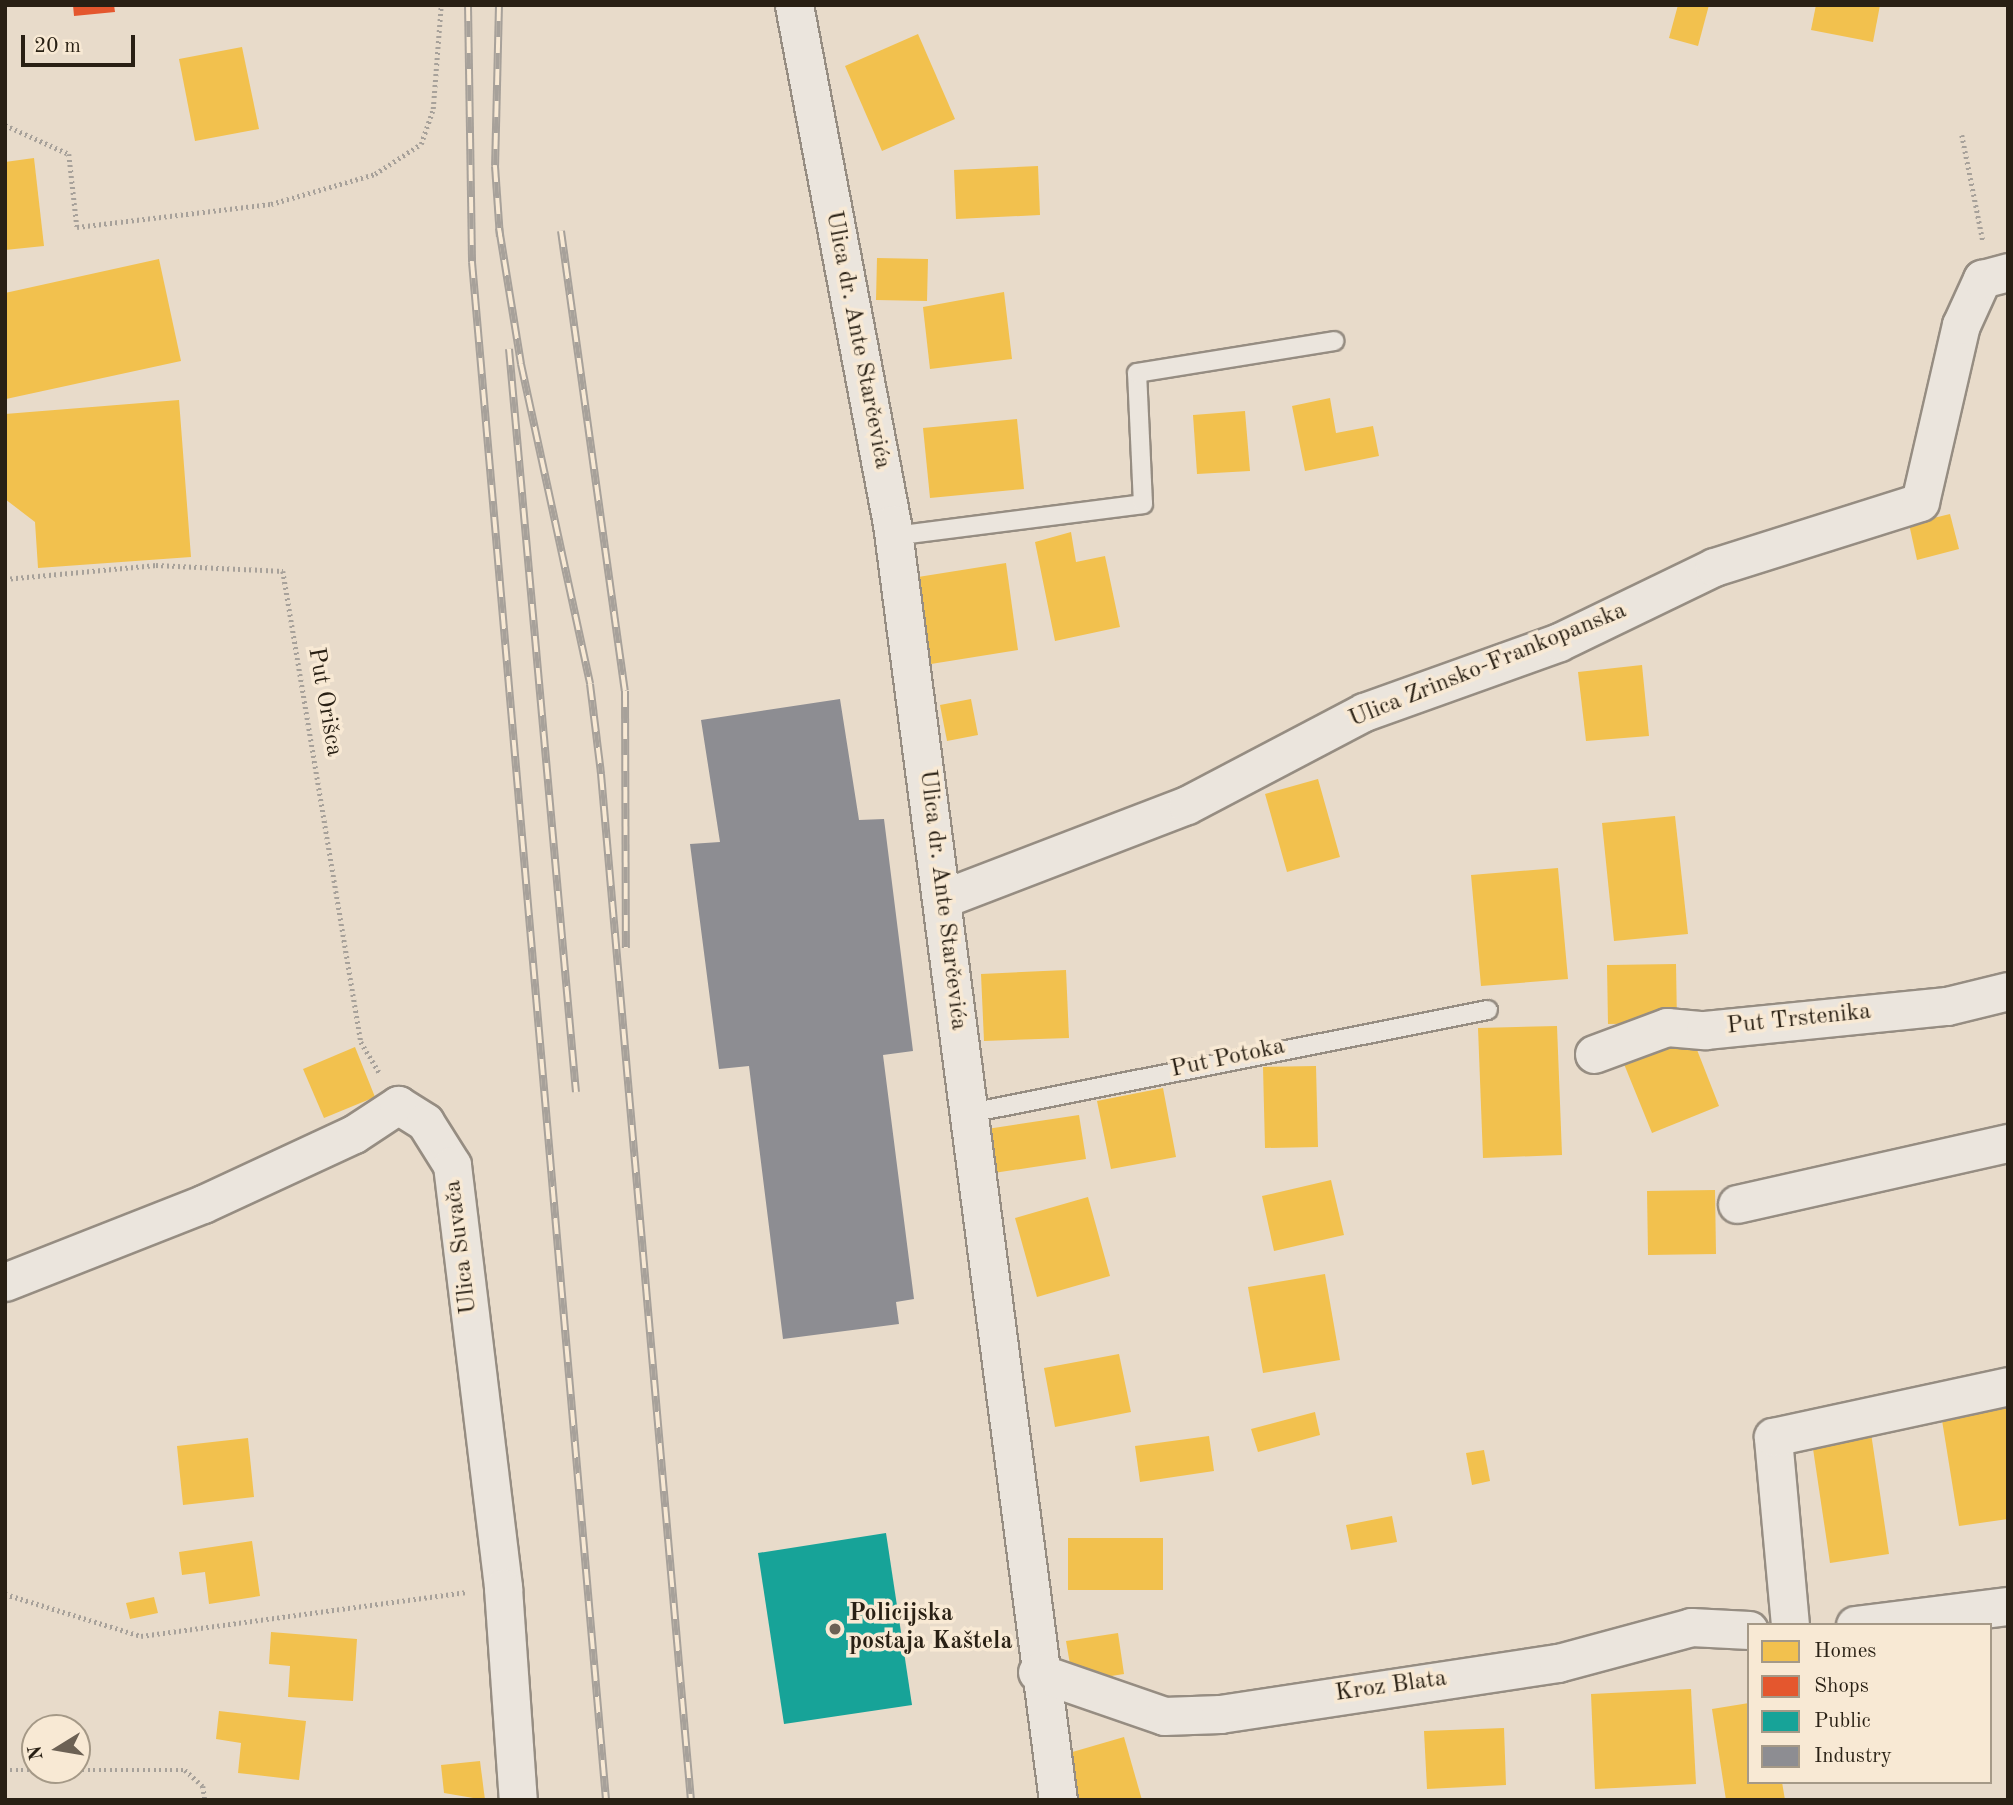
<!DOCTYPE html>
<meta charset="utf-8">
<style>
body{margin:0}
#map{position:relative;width:2013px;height:1805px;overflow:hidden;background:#e8dbca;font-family:"Old Standard TT",serif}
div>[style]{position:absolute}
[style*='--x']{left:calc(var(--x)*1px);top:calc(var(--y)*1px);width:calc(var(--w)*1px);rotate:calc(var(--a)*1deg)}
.homes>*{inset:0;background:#f2c14e}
.shops>*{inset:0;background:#e4572e}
.public>*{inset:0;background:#17a398}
.industry>*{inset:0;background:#8d8d92}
.path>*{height:4.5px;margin-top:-2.25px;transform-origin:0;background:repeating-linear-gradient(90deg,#a7a19a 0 2px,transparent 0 5.5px)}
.roads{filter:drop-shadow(2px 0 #968d82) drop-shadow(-2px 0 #968d82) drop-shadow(0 2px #968d82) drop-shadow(0 -2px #968d82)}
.lane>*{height:18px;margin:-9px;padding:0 9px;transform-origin:9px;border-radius:9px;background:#ebe5dd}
.street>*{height:37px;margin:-18.5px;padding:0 18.5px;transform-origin:18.5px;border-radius:18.5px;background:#ebe5dd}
.rail>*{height:8px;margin-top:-4px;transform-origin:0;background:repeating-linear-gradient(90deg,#f8e9d4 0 16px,#a7a19a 0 32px);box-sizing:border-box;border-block:2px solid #a7a19a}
.dots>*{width:19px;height:19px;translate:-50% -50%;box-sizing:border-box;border:4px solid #f8e9d4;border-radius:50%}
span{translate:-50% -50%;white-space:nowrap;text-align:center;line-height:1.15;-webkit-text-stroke:7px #f8e9d4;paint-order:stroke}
.street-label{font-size:24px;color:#292014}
.poi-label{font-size:24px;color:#292014;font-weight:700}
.left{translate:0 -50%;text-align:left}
.frame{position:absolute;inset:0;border:7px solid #292014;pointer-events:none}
.legend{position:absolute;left:1747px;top:1623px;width:245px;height:161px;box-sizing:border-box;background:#f8e9d4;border:2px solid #a59987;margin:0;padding:9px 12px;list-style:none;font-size:21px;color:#292014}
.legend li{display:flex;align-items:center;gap:14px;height:35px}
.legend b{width:35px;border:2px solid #a59987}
.north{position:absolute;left:21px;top:1714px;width:70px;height:70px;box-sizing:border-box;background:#f8e9d4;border:2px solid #a59987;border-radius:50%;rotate:259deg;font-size:19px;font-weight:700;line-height:28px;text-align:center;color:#292014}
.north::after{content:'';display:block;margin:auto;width:24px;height:32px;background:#6c6154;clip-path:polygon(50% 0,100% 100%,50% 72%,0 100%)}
.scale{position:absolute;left:21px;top:35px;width:114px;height:32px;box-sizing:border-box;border:4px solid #292014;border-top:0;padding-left:9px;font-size:21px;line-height:24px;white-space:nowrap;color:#292014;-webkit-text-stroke:5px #f8e9d4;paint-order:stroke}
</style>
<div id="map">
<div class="homes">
<div style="clip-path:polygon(1678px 5px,1709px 5px,1698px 46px,1669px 38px)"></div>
<div style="clip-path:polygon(1816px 5px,1880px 5px,1873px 42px,1811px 30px)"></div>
<div style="clip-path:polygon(918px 34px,955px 119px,882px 151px,845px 66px)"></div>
<div style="clip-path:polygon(242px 47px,259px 129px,195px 141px,179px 59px)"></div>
<div style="clip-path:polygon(34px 158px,44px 246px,5px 250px,5px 162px)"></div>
<div style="clip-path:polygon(1038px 166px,1040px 215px,956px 219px,954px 170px)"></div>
<div style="clip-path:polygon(877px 258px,928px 259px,927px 301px,876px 300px)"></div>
<div style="clip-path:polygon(159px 259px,181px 361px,6px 399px,5px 293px)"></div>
<div style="clip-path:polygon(1004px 292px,1012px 359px,930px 369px,923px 307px)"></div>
<div style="clip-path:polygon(1330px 398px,1336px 433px,1373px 426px,1379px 456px,1305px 471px,1292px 406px)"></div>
<div style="clip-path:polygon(179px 400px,191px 557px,38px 568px,35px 522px,5px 499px,5px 414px)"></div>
<div style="clip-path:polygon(1245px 411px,1250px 471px,1197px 474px,1193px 415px)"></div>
<div style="clip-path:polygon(1017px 419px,1024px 489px,930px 498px,923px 428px)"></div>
<div style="clip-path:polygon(1950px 514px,1959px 549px,1917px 560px,1909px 524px)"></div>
<div style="clip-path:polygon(1071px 532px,1076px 562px,1105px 556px,1120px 627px,1055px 641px,1035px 542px)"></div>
<div style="clip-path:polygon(1006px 563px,1018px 650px,931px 664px,918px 577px)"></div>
<div style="clip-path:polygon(1642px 665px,1649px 736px,1586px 741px,1578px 672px)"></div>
<div style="clip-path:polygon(971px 699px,978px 735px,947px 741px,940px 705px)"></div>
<div style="clip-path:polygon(1318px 779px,1340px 857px,1287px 872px,1265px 794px)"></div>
<div style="clip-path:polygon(1675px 816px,1688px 934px,1614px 941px,1602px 823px)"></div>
<div style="clip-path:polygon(1558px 868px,1568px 979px,1481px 986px,1471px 875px)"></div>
<div style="clip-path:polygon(1676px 964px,1677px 1023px,1608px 1024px,1607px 965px)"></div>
<div style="clip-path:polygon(1066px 970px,1069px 1038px,984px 1041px,981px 974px)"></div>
<div style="clip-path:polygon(1557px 1026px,1562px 1155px,1483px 1158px,1478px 1028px)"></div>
<div style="clip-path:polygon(1692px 1037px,1719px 1106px,1652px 1133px,1624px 1064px)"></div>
<div style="clip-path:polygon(355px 1047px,375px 1097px,324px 1118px,303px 1069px)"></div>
<div style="clip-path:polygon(1316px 1066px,1318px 1147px,1265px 1148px,1263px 1067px)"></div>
<div style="clip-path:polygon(1163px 1088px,1176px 1157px,1111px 1169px,1097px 1101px)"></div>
<div style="clip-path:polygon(1079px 1115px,1086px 1159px,994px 1173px,987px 1129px)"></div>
<div style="clip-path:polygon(1331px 1180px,1344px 1235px,1274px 1251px,1262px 1196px)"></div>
<div style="clip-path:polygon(1715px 1190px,1716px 1254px,1648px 1255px,1647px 1191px)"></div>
<div style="clip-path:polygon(1088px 1197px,1110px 1276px,1037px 1297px,1015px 1218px)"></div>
<div style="clip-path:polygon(1325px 1274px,1340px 1360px,1263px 1373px,1248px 1287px)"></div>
<div style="clip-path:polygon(1119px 1354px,1131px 1412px,1055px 1427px,1044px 1368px)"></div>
<div style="clip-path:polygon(2008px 1404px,2008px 1519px,1959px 1526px,1941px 1414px)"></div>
<div style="clip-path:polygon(1315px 1412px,1320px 1435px,1258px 1452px,1251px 1429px)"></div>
<div style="clip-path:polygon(1871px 1433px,1889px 1554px,1830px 1563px,1812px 1442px)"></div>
<div style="clip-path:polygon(1209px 1436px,1214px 1471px,1140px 1482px,1135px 1446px)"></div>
<div style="clip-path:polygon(248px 1438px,254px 1497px,183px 1505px,177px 1446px)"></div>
<div style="clip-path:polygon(1484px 1450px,1490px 1481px,1472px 1485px,1466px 1453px)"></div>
<div style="clip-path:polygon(1392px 1516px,1397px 1542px,1351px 1550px,1346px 1525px)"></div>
<div style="clip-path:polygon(1068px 1538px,1163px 1538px,1163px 1590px,1068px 1590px)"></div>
<div style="clip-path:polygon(252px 1541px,260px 1596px,209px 1604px,205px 1572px,182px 1575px,179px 1552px)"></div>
<div style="clip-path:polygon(154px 1597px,158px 1613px,130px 1619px,126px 1603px)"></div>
<div style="clip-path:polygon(271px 1632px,357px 1639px,353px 1701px,288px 1697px,290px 1666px,269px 1664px)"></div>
<div style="clip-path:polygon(1118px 1633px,1124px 1674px,1073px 1682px,1066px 1641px)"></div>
<div style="clip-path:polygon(1691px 1689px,1696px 1784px,1595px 1789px,1591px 1694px)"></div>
<div style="clip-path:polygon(1749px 1703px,1749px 1782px,1782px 1782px,1785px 1800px,1726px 1800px,1712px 1709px)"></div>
<div style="clip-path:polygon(219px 1711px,306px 1721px,299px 1780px,238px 1773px,241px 1743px,216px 1739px)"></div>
<div style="clip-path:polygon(1504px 1728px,1506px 1785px,1427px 1789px,1424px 1731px)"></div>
<div style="clip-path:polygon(1124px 1737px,1142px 1800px,1075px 1800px,1062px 1755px)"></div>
<div style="clip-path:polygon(480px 1761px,485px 1800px,444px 1793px,441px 1765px)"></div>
</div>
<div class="shops">
<div style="clip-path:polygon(73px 5px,114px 5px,115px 12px,74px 16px)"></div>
</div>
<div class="public">
<div style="clip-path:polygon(886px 1533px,912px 1705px,784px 1724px,758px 1553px)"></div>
</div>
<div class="industry">
<div style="clip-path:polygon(840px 699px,859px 820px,884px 819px,913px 1051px,883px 1055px,914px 1299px,896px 1302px,899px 1324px,783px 1339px,749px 1066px,719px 1069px,690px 844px,720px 842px,701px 720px)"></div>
</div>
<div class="path">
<div style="--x:5;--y:125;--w:70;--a:24.4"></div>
<div style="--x:69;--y:154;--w:73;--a:83.7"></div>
<div style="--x:77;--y:227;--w:195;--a:-6.8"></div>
<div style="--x:271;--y:204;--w:108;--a:-16.1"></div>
<div style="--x:375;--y:174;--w:55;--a:-33.1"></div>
<div style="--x:421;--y:144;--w:37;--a:-71"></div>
<div style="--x:433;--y:109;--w:104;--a:-85.6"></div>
<div style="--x:1962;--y:135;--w:108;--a:78.8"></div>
<div style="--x:5;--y:579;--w:152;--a:-5.3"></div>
<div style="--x:156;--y:565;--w:127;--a:2.7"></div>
<div style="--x:283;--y:571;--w:477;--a:80.6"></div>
<div style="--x:361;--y:1042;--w:37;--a:59"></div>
<div style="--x:5;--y:1594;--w:142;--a:17.2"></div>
<div style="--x:141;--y:1636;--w:329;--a:-7.7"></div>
<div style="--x:5;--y:1770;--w:30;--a:0"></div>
<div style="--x:77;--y:1770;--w:108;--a:0"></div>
<div style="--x:185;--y:1770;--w:24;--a:42"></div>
<div style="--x:203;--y:1786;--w:14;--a:82"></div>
</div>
<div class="roads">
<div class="lane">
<div style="--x:894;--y:536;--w:251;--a:-7.3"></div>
<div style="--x:1143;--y:504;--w:131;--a:-92.6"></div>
<div style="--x:1137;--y:373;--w:200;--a:-9.2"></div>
<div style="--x:970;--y:1113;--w:528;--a:-11.25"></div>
</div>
<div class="street">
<div style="--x:794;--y:5;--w:528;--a:79.31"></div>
<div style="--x:892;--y:524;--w:1287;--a:82.59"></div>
<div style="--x:942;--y:899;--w:262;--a:-21"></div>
<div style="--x:1187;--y:805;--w:200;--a:-27.7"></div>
<div style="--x:1364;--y:712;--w:207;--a:-19.7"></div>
<div style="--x:1559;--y:642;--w:172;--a:-25.8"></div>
<div style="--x:1714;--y:567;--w:216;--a:-17.5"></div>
<div style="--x:1920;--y:502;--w:182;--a:-77"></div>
<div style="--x:1961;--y:325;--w:51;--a:-65.5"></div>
<div style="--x:1982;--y:279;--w:27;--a:-15"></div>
<div style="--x:1594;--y:1054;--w:78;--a:-20.3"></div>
<div style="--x:1667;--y:1027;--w:38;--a:5"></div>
<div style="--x:1705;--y:1030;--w:243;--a:-5.7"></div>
<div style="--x:1947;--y:1006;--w:63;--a:-13.8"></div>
<div style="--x:1737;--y:1204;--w:278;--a:-12.7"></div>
<div style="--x:5;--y:1282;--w:213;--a:-21.5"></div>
<div style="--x:203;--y:1204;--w:166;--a:-24.9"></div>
<div style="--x:354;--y:1134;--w:53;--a:-33.4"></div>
<div style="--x:398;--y:1105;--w:32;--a:32"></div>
<div style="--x:425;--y:1122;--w:51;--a:57.9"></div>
<div style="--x:452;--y:1165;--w:426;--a:83.1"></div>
<div style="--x:503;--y:1588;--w:213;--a:86"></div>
<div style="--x:1790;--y:1625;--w:189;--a:-95.2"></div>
<div style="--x:1773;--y:1437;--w:240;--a:-12.2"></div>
<div style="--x:1855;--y:1625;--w:154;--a:-7.1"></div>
<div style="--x:1037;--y:1672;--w:134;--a:19.1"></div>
<div style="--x:1164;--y:1716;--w:56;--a:-2"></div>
<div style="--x:1220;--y:1714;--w:342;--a:-8.6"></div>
<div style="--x:1558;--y:1663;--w:138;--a:-15.1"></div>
<div style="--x:1691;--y:1627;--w:58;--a:3"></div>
</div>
</div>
<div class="rail">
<div style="--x:468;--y:5;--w:257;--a:89.1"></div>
<div style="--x:472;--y:262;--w:1544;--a:85.02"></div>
<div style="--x:499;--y:5;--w:161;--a:91.4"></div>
<div style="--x:495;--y:166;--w:71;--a:86"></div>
<div style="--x:499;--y:228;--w:138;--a:80.8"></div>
<div style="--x:521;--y:364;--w:327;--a:77.8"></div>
<div style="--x:590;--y:684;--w:91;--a:83"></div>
<div style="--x:601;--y:774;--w:1030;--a:84.99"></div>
<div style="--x:561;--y:231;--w:464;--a:82.1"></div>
<div style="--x:625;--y:691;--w:257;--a:89.8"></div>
<div style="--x:509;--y:349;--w:746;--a:84.85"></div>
</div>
<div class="dots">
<div style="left:835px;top:1629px;background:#6c6154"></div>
</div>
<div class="street-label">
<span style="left:857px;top:340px;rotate:79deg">Ulica dr. Ante Starčevića</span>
<span style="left:1488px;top:666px;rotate:-22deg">Ulica Zrinsko-Frankopanska</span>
<span style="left:324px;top:702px;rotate:80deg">Put Orišca</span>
<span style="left:942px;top:900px;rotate:83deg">Ulica dr. Ante Starčevića</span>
<span style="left:1799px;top:1020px;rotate:-6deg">Put Trstenika</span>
<span style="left:1228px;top:1059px;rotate:-12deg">Put Potoka</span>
<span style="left:462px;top:1247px;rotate:-97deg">Ulica Suvača</span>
<span style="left:1391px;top:1687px;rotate:-8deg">Kroz Blata</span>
</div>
<div class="poi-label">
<span class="left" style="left:849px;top:1629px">Policijska<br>postaja Kaštela</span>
</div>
<div class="frame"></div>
<ul class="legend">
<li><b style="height:19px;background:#f2c14e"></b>Homes</li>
<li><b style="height:19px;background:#e4572e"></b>Shops</li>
<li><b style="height:19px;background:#17a398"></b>Public</li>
<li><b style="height:19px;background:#8d8d92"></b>Industry</li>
</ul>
<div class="north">N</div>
<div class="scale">20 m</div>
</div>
